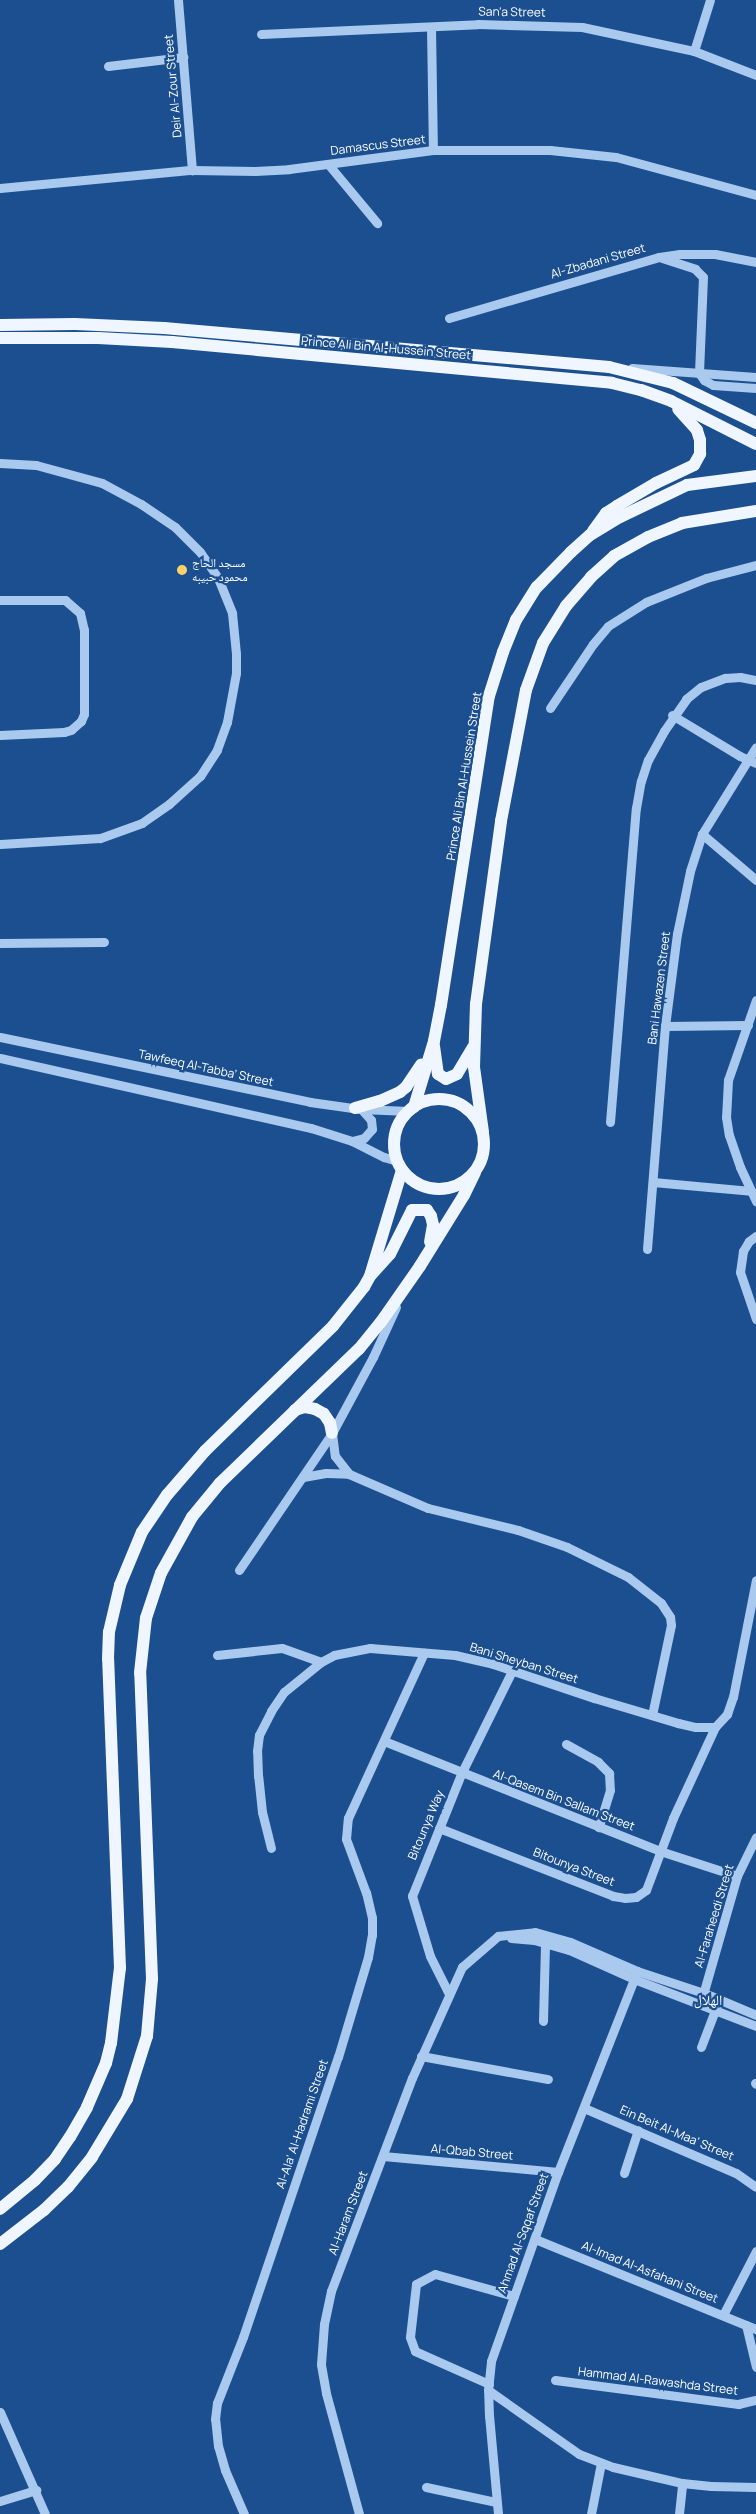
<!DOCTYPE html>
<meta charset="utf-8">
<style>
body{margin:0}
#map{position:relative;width:756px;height:2514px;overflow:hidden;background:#1b4f8f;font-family:Manrope,"Noto Naskh Arabic",sans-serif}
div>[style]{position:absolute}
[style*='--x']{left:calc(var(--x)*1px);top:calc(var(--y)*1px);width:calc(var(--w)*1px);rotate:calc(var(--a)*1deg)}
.minor>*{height:9px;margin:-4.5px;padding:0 4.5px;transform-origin:4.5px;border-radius:4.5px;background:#a9c9ee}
.major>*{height:12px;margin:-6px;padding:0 6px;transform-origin:6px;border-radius:6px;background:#f0f6ff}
.major>.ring{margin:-6px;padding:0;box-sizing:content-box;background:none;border:12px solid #f0f6ff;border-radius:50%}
.dots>*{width:14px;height:14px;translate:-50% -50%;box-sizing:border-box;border:2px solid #1b4f8f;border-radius:50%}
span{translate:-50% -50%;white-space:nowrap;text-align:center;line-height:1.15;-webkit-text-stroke:4.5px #1b4f8f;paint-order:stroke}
.street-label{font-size:12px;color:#fff}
.poi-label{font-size:12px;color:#fff}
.left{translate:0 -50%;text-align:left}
.neighbourhood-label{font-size:14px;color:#fff}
</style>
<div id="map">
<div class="minor">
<div style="--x:178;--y:0;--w:171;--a:85.3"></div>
<div style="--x:431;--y:27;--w:123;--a:89.1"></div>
<div style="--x:261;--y:34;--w:217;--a:-2.6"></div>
<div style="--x:478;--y:24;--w:104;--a:1.7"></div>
<div style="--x:582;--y:27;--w:115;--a:12.1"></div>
<div style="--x:694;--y:51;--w:66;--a:21.2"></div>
<div style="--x:694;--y:51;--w:53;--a:-72.6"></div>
<div style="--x:108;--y:66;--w:76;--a:-6.8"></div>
<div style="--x:328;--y:164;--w:77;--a:50.3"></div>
<div style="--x:0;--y:188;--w:193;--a:-5.4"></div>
<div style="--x:192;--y:170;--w:63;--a:0.9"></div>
<div style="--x:255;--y:171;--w:34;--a:-3"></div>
<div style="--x:289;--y:169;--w:145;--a:-7.5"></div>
<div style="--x:433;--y:150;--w:117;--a:0"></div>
<div style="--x:550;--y:150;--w:66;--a:6.1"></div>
<div style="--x:616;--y:157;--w:145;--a:15.2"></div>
<div style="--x:662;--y:258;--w:35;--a:18"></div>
<div style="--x:695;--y:269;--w:11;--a:45"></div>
<div style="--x:703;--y:277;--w:96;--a:92.4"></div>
<div style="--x:449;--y:318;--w:219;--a:-16.2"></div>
<div style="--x:659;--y:257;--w:21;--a:-8"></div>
<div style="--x:680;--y:254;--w:35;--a:0"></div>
<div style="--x:715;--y:254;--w:42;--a:11"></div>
<div style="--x:632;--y:368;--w:124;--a:4.2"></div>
<div style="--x:699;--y:373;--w:9;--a:54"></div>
<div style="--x:704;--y:380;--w:10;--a:29"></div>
<div style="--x:713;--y:385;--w:43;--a:4"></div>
<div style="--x:0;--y:463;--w:36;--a:3"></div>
<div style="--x:36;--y:465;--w:68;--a:15.3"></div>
<div style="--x:102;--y:483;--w:44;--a:28.3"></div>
<div style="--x:141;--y:504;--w:41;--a:34.1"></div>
<div style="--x:175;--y:527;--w:35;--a:45"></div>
<div style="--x:200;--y:552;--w:32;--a:55"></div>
<div style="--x:218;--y:578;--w:38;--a:68"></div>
<div style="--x:232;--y:613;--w:41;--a:84.4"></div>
<div style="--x:236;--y:654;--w:19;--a:90"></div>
<div style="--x:236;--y:673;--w:50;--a:100.4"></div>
<div style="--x:227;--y:722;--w:30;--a:110"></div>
<div style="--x:217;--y:750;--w:31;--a:123"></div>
<div style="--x:200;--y:776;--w:42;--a:137.9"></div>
<div style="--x:169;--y:804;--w:33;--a:145"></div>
<div style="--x:142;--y:823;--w:45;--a:160.3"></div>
<div style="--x:100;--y:838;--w:100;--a:176.6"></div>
<div style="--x:0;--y:600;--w:65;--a:0"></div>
<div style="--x:65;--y:600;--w:20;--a:41"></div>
<div style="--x:80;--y:613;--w:17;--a:77"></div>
<div style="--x:84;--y:630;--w:84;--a:90"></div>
<div style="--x:84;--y:714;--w:8;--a:113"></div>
<div style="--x:81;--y:721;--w:13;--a:138"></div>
<div style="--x:71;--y:730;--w:7;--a:164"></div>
<div style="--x:64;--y:732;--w:64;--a:177.3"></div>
<div style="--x:550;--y:708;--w:77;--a:-56.1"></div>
<div style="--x:593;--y:644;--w:23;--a:-50"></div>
<div style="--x:608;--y:626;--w:45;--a:-32.3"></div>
<div style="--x:646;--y:602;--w:65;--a:-21.8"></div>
<div style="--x:706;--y:578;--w:52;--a:-14.6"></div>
<div style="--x:672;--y:715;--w:79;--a:31.1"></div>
<div style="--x:740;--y:756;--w:17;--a:24"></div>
<div style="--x:702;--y:834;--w:71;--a:40.4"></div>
<div style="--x:0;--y:943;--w:104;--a:-0.6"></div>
<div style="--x:756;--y:1000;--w:85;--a:109.3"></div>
<div style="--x:728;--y:1080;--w:37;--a:93"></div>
<div style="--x:726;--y:1117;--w:18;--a:81"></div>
<div style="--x:729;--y:1135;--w:34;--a:71"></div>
<div style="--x:740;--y:1167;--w:38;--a:65"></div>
<div style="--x:665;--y:1026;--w:83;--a:-0.7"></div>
<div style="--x:0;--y:1037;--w:317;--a:11.8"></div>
<div style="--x:310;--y:1102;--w:50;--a:8"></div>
<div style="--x:360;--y:1109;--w:49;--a:2.3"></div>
<div style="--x:0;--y:1058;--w:319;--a:12.7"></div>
<div style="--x:311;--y:1128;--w:43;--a:17.6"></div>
<div style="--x:352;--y:1141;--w:36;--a:27"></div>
<div style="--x:384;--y:1157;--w:14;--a:17"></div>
<div style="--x:610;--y:1122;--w:315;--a:-85.3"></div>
<div style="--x:636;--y:808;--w:27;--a:-80"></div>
<div style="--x:641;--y:781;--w:22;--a:-72"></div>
<div style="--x:648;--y:760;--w:33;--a:-61"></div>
<div style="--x:664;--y:731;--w:39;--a:-55"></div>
<div style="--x:686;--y:699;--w:19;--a:-39"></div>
<div style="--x:701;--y:687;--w:26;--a:-21"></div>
<div style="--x:725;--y:678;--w:15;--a:-4"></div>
<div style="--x:740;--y:677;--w:16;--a:11"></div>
<div style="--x:352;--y:1141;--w:12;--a:-14"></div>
<div style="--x:364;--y:1138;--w:12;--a:-48"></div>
<div style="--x:372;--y:1129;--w:9;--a:-96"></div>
<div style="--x:371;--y:1120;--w:15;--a:-132"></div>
<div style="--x:653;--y:1182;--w:98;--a:5.2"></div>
<div style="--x:756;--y:1236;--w:9;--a:144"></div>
<div style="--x:749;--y:1241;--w:12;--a:121"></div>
<div style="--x:743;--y:1251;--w:21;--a:98"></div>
<div style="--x:740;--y:1272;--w:50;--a:71.2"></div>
<div style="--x:647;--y:1249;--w:224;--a:-85.4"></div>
<div style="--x:665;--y:1026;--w:93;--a:-82.6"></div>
<div style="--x:677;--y:934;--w:64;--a:-78.3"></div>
<div style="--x:690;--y:871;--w:39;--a:-72"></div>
<div style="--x:702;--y:834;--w:102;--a:-58.2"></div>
<div style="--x:332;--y:1433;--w:23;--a:83"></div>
<div style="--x:335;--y:1456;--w:23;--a:52"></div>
<div style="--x:349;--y:1474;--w:86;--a:23.3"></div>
<div style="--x:428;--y:1508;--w:93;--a:13.7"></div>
<div style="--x:518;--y:1530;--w:52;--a:19.1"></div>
<div style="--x:567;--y:1547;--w:68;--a:26.2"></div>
<div style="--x:628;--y:1577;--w:42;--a:38.2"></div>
<div style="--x:661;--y:1603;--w:17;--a:57"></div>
<div style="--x:670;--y:1617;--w:8;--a:83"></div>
<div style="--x:671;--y:1625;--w:92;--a:101.9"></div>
<div style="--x:303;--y:1477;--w:23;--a:-10"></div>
<div style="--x:326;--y:1473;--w:23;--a:2"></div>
<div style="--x:239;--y:1570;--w:166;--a:-55.8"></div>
<div style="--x:332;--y:1433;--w:86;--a:-61.7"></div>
<div style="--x:373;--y:1357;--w:55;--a:-65.3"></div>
<div style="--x:217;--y:1655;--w:65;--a:-6.1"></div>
<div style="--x:282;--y:1648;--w:41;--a:19.7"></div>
<div style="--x:384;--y:1741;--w:297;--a:21.7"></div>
<div style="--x:660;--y:1851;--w:81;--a:18"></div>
<div style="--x:566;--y:1744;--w:37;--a:29"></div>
<div style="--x:598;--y:1762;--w:16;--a:45"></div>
<div style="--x:609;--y:1773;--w:17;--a:87"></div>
<div style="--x:610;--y:1790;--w:39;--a:107"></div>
<div style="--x:439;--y:1828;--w:187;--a:21.3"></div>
<div style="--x:613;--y:1896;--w:12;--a:9"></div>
<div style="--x:625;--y:1898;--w:11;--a:-5"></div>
<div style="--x:636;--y:1897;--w:12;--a:-35"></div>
<div style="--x:646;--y:1890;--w:77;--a:-69.4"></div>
<div style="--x:673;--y:1818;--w:100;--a:-65.2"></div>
<div style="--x:271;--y:1848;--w:37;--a:-104"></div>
<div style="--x:262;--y:1812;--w:36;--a:-96"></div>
<div style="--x:258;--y:1776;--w:25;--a:-92"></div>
<div style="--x:257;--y:1751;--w:16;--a:-83"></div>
<div style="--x:259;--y:1735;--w:27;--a:-63"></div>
<div style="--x:271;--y:1711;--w:23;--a:-56"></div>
<div style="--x:284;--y:1692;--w:48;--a:-39"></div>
<div style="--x:321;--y:1662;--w:15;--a:-28"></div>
<div style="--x:334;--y:1655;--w:37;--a:-11"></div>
<div style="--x:370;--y:1648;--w:85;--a:4.7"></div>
<div style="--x:455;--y:1655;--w:39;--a:13"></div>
<div style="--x:493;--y:1664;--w:107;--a:18.6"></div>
<div style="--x:594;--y:1698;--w:88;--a:16.6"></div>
<div style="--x:678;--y:1723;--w:18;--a:13"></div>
<div style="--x:696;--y:1727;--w:19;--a:0"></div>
<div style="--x:715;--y:1727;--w:18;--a:-47"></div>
<div style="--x:727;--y:1714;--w:18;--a:-71"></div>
<div style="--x:733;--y:1697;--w:119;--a:-78.9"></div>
<div style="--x:511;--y:1938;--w:23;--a:5"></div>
<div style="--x:534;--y:1940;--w:36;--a:16"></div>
<div style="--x:569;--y:1950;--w:71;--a:24"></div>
<div style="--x:634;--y:1979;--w:131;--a:21.1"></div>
<div style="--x:449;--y:1994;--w:42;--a:-116.6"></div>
<div style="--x:430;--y:1956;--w:63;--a:-106.7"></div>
<div style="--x:412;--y:1896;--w:131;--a:-68.1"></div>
<div style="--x:461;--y:1774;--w:115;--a:-63.7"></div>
<div style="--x:702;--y:1998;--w:127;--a:-74"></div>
<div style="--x:737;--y:1876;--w:43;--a:-64"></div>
<div style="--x:543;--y:2021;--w:78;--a:-88.5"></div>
<div style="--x:701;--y:2047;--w:45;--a:-69.1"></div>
<div style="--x:421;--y:2056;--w:129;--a:10.3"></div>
<div style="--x:755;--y:2083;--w:1;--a:45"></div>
<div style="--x:584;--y:2108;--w:165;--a:23.2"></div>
<div style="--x:736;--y:2173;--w:24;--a:35"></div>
<div style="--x:383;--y:2156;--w:176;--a:5.2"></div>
<div style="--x:624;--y:2173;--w:45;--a:-72"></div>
<div style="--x:535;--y:2239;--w:239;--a:22.2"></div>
<div style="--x:723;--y:2315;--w:72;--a:-62.7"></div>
<div style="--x:746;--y:2325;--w:43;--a:76.6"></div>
<div style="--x:555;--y:2380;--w:185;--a:7.5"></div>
<div style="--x:738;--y:2404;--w:18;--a:-13"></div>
<div style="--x:489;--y:2384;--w:81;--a:-156"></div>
<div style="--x:415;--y:2351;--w:15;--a:-110"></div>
<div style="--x:410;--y:2337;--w:53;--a:-83.5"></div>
<div style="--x:416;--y:2284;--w:21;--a:-28"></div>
<div style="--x:435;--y:2274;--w:82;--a:15.6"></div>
<div style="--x:488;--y:2390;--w:111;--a:35.1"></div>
<div style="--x:579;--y:2454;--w:36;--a:21"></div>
<div style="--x:613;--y:2467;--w:71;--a:13.1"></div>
<div style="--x:0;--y:2412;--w:111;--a:66.2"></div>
<div style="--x:426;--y:2487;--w:72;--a:12.1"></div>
<div style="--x:0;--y:2501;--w:38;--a:-17"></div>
<div style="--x:244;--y:2514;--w:48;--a:-113.4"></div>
<div style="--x:225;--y:2470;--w:25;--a:-106"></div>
<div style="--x:218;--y:2446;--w:27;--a:-96"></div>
<div style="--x:215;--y:2419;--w:16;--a:-83"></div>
<div style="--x:217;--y:2403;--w:71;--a:-68.5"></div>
<div style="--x:243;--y:2337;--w:296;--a:-71.3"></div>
<div style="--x:338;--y:2057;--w:104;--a:-73.3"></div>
<div style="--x:368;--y:1957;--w:22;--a:-80"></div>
<div style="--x:372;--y:1935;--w:17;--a:-90"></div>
<div style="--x:372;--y:1918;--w:26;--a:-103"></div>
<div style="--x:366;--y:1893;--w:58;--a:-110.3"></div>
<div style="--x:346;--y:1839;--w:21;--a:-85"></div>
<div style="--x:348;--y:1818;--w:182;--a:-65.3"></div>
<div style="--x:359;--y:2514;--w:125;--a:-105.3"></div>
<div style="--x:326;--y:2393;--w:29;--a:-100"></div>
<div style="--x:321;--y:2364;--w:40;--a:-85.7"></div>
<div style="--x:324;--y:2324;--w:34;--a:-78"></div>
<div style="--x:331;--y:2291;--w:228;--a:-69.2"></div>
<div style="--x:412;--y:2078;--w:122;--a:-65.8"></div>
<div style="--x:462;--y:1967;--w:48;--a:-40.7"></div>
<div style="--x:498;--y:1936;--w:37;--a:-6"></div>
<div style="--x:535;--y:1932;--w:36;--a:16"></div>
<div style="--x:570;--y:1942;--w:73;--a:23.4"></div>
<div style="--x:637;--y:1971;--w:71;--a:18.2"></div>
<div style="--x:704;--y:1993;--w:56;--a:22.9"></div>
<div style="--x:498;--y:2514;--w:98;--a:-95.2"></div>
<div style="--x:489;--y:2416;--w:26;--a:-92"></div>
<div style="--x:488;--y:2390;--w:29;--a:-84"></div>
<div style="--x:491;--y:2361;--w:201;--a:-70.5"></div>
<div style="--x:558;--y:2172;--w:216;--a:-68.5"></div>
<div style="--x:591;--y:2514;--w:52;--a:-78.9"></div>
<div style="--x:679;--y:2514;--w:31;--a:-84"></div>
<div style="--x:682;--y:2483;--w:29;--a:6"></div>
<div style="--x:711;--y:2486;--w:45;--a:1.3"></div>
</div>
<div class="major">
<div style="--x:0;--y:325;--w:75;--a:-0.8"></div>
<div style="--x:75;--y:324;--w:89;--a:2.6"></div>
<div style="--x:164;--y:328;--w:447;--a:5"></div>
<div style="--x:609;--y:367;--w:66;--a:14"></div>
<div style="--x:673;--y:383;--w:92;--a:25.7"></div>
<div style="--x:0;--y:338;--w:98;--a:0"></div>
<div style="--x:98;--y:338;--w:74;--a:3.1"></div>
<div style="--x:172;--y:342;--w:442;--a:5.3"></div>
<div style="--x:612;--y:383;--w:30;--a:14"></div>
<div style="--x:641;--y:390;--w:32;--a:20"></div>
<div style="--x:671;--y:401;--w:95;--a:26.8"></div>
<div style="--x:593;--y:531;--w:22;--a:-54"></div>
<div style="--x:606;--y:513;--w:13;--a:-32"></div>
<div style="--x:617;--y:506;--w:45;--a:-30.5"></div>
<div style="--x:656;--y:483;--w:42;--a:-25.3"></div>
<div style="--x:694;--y:465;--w:13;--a:-61"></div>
<div style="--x:700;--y:454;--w:14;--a:-90"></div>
<div style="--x:700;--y:440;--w:10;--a:-107"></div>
<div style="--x:697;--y:430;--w:28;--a:-132"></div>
<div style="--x:434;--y:1046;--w:28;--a:82"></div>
<div style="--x:438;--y:1074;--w:9;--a:32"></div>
<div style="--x:446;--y:1079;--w:12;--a:-24"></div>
<div style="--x:457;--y:1074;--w:31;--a:-59"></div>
<div class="ring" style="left:394px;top:1099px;width:78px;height:78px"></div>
<div style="--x:414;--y:1107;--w:69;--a:-73.1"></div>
<div style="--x:434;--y:1041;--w:37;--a:-79"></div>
<div style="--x:441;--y:1005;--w:313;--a:-81.2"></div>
<div style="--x:489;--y:696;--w:46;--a:-72.3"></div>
<div style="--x:503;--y:652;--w:35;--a:-68"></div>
<div style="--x:516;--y:620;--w:39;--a:-58"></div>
<div style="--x:537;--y:587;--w:49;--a:-45.8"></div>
<div style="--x:571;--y:552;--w:25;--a:-42"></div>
<div style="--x:590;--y:535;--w:35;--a:-31"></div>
<div style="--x:620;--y:517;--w:74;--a:-25.5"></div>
<div style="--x:687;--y:485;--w:70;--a:-7.4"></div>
<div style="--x:355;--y:1108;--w:26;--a:-16"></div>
<div style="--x:380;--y:1101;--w:22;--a:-24"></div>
<div style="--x:400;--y:1092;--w:8;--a:-40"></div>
<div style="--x:406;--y:1087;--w:27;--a:-56"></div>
<div style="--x:483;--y:1132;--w:66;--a:-97.9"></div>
<div style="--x:474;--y:1067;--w:63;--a:-88.2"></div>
<div style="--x:476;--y:1004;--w:185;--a:-82.2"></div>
<div style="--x:501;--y:821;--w:133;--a:-79.2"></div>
<div style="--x:526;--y:690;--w:50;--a:-70.1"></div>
<div style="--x:543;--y:643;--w:44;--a:-58.1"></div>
<div style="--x:566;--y:606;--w:38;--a:-49"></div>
<div style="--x:591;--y:577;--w:31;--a:-42"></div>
<div style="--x:614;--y:556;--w:39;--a:-29"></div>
<div style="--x:648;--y:537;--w:37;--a:-22"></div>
<div style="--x:682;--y:523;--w:75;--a:-9.2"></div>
<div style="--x:371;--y:1275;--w:28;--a:-48"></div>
<div style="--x:390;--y:1254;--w:49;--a:-63.4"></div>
<div style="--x:412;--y:1210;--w:15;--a:0"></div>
<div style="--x:427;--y:1210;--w:7;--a:56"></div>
<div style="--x:431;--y:1216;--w:9;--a:77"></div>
<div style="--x:433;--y:1225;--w:17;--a:100"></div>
<div style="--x:295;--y:1410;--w:10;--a:-17"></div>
<div style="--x:305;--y:1407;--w:10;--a:11"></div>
<div style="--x:315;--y:1409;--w:10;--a:29"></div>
<div style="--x:324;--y:1414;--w:11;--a:56"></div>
<div style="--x:330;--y:1423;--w:10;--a:79"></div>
<div style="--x:0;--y:2209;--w:45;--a:-39.6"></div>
<div style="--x:35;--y:2180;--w:29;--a:-46"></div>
<div style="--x:55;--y:2159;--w:27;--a:-56"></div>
<div style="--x:70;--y:2137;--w:34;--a:-60"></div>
<div style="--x:87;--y:2107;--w:48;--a:-66.6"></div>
<div style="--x:106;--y:2063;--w:21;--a:-76"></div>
<div style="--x:111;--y:2043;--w:76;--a:-83.2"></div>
<div style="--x:120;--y:1968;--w:309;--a:-92.2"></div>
<div style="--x:108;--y:1659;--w:27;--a:-88"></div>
<div style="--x:109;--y:1632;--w:48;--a:-76.8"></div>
<div style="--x:120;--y:1585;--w:57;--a:-67.5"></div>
<div style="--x:142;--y:1532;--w:45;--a:-56"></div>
<div style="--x:167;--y:1495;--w:58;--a:-49.2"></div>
<div style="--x:205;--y:1451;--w:179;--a:-44.3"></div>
<div style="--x:333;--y:1326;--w:50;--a:-51.5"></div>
<div style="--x:364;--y:1287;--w:13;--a:-61"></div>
<div style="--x:370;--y:1276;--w:111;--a:-73.2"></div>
<div style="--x:0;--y:2244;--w:56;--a:-37.7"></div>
<div style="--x:44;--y:2210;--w:33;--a:-44"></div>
<div style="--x:68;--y:2187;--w:38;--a:-51"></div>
<div style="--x:92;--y:2157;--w:68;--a:-58.9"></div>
<div style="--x:127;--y:2099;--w:66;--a:-72.4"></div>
<div style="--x:147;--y:2036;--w:57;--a:-85"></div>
<div style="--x:152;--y:1979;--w:306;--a:-92.2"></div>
<div style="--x:140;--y:1673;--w:55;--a:-83.8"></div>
<div style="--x:146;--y:1618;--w:47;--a:-71.6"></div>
<div style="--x:161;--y:1573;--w:64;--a:-61"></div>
<div style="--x:192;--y:1517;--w:44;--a:-50.5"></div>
<div style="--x:220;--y:1483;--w:193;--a:-44"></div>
<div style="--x:359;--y:1349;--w:35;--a:-51"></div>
<div style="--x:381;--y:1322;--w:68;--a:-55.1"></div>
<div style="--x:420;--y:1266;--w:84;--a:-58.2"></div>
<div style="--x:464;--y:1195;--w:25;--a:-64"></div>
</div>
<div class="dots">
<div style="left:182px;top:570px;background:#ffd166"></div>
</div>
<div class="street-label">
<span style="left:512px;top:12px;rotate:1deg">San'a Street</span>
<span style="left:173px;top:86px;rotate:-95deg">Deir Al-Zour Street</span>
<span style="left:378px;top:145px;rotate:-7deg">Damascus Street</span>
<span style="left:598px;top:261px;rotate:-16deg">Al-Zbadani Street</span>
<span style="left:386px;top:348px;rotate:5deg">Prince Ali Bin Al-Hussein Street</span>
<span style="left:464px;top:776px;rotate:-81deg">Prince Ali Bin Al-Hussein Street</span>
<span style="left:659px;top:988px;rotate:-83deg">Bani Hawazen Street</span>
<span style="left:206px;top:1068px;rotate:12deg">Tawfeeq Al-Tabba’ Street</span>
<span style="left:524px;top:1663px;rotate:17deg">Bani Sheyban Street</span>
<span style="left:564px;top:1800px;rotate:21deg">Al-Qasem Bin Sallam Street</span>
<span style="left:426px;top:1825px;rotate:-67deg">Bitounya Way</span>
<span style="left:574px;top:1867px;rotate:21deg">Bitounya Street</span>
<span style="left:714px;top:1916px;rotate:-73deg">Al-Faraheedi Street</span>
<span style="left:302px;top:2124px;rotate:-71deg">Al-Ala' Al-Hadrami Street</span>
<span style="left:677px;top:2133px;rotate:23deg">Ein Beit Al-Maa' Street</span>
<span style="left:472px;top:2152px;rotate:5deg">Al-Qbab Street</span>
<span style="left:348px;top:2213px;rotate:-69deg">Al-Haram Street</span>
<span style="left:523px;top:2233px;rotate:-70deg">Ahmad Al-Sqqaf Street</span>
<span style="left:650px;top:2272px;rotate:22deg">Al-Imad Al-Asfahani Street</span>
<span style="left:658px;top:2381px;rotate:7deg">Hammad Al-Rawashda Street</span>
</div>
<div class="poi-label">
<span class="left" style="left:192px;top:570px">مسجد الحاج<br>محمود حبيبه</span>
</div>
<div class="neighbourhood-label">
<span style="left:708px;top:2000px">الهلال</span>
</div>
</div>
